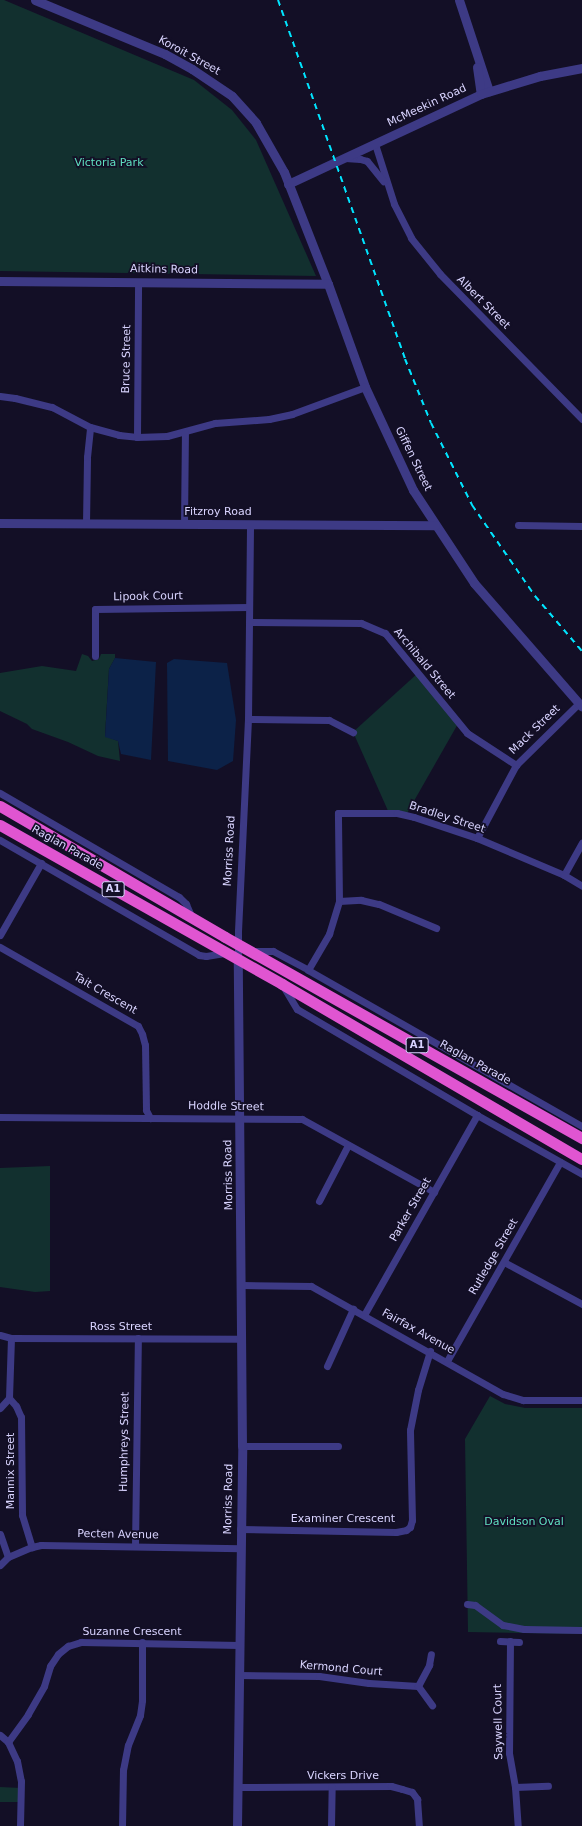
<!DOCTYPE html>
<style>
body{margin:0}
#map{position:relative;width:582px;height:1826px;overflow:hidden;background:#130f26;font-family:"DejaVu Sans",sans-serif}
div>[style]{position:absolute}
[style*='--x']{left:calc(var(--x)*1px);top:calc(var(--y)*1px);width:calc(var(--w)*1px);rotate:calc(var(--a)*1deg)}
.green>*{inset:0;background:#12302f}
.water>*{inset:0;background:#0c2248}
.minor>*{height:7px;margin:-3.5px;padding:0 3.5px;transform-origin:3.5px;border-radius:3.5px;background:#3d3a85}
.tertiary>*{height:9px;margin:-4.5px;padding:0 4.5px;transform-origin:4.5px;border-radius:4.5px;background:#3d3a85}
.trunk>*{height:11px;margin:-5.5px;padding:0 5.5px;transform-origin:5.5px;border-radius:5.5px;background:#e055d1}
.rail>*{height:2px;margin-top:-1px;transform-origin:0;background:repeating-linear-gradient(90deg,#00e5ff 0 6px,transparent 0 11px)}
span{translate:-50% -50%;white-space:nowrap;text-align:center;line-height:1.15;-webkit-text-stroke:3.5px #130f26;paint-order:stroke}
.shield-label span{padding:1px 3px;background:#130f26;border:1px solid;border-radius:3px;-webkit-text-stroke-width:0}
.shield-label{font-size:10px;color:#d9d4ff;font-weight:700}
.street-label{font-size:11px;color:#d9d4ff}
.park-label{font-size:11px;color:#5fe0c0}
</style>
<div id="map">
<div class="green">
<div style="clip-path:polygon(0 0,4px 0,194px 80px,232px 110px,256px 140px,316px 276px,0 271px)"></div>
<div style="clip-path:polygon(82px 654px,88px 656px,92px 661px,99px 659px,101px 654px,115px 654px,115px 658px,109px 669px,105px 736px,118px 741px,120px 761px,98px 756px,68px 742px,32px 729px,27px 724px,0 711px,0 673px,42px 666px,76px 671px)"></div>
<div style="clip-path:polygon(418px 673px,459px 722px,406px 815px,389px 813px,353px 732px)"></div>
<div style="clip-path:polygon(50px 1166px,50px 1291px,35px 1292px,0 1287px,0 1168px)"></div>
<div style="clip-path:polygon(490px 1396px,505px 1404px,525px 1408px,582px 1408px,582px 1634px,468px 1632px,465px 1439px)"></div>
<div style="clip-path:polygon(0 1787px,21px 1788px,21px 1802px,0 1802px)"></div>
</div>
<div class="water">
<div style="clip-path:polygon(115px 658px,156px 662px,151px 760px,121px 754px,118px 741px,105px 737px,109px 669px)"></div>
<div style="clip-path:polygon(174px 659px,227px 663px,236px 720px,233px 761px,217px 770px,168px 761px,167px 663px)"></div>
</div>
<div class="minor">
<div style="--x:375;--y:144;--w:63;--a:72.4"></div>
<div style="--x:394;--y:204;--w:38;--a:63"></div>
<div style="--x:411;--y:238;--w:46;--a:51.1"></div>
<div style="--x:440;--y:274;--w:203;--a:45.6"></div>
<div style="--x:345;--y:158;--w:15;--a:4"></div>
<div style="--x:360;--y:159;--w:7;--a:16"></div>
<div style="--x:367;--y:161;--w:26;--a:51"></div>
<div style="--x:0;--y:396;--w:15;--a:8"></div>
<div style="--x:15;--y:398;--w:38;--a:14"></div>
<div style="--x:52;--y:407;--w:43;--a:27.8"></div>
<div style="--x:90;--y:427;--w:30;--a:15"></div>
<div style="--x:119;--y:435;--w:18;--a:6"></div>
<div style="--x:137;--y:437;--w:30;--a:-2"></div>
<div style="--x:167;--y:436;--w:50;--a:-15.2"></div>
<div style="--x:215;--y:423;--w:54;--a:-4.2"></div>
<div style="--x:269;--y:419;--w:24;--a:-12"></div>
<div style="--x:292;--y:414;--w:78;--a:-20.3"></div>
<div style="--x:137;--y:437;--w:155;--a:-89.6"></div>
<div style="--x:86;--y:523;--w:66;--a:-89.1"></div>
<div style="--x:87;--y:457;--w:30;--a:-84"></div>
<div style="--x:184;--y:524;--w:92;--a:-89.4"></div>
<div style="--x:518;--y:525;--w:64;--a:0.9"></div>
<div style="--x:249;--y:622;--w:112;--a:0.5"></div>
<div style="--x:361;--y:623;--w:26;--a:23"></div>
<div style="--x:385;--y:633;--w:129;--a:50.6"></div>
<div style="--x:467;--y:733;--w:59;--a:33.1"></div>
<div style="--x:95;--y:656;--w:47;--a:-90"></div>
<div style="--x:95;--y:609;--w:154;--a:-0.7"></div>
<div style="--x:248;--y:719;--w:81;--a:0.7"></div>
<div style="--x:329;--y:720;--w:27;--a:27"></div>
<div style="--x:0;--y:793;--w:207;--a:30.2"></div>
<div style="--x:179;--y:897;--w:10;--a:45"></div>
<div style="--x:186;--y:904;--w:13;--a:67"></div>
<div style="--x:477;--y:838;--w:83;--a:-61.9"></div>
<div style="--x:516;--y:765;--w:87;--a:-44.5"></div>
<div style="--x:0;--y:840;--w:230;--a:30"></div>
<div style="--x:199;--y:955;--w:7;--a:8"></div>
<div style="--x:206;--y:956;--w:20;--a:-9"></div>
<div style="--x:564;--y:875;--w:37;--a:-61"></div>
<div style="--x:339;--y:901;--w:22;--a:-3"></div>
<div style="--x:361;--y:900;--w:18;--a:13"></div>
<div style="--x:379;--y:904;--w:62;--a:22.8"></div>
<div style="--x:0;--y:935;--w:83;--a:-60.3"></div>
<div style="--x:0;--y:947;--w:159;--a:29.8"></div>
<div style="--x:138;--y:1026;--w:9;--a:63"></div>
<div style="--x:142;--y:1034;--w:11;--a:75"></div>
<div style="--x:145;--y:1045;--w:65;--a:89.1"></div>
<div style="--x:146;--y:1110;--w:9;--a:63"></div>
<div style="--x:252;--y:951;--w:21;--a:0"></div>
<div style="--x:273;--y:951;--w:40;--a:28"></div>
<div style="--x:308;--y:970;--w:315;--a:29.7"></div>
<div style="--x:238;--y:961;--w:30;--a:-90"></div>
<div style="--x:238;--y:931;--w:212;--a:-87.3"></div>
<div style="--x:248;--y:719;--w:194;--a:-89.4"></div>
<div style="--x:308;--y:970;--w:42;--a:-59.7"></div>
<div style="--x:329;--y:934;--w:34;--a:-73"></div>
<div style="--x:339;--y:901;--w:88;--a:-90.7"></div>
<div style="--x:338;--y:813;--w:59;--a:0"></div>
<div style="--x:397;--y:813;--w:17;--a:13"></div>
<div style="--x:414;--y:817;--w:66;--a:18.4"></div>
<div style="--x:477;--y:838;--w:95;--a:23"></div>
<div style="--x:564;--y:875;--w:21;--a:31"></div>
<div style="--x:283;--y:986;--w:27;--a:59"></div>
<div style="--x:297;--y:1009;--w:209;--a:30.5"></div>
<div style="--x:477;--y:1115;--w:120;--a:29.3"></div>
<div style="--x:0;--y:1117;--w:302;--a:0.4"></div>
<div style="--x:302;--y:1119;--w:151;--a:28.9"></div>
<div style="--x:319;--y:1201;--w:63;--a:-62.6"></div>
<div style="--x:504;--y:1262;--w:89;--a:28.3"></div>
<div style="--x:242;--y:1285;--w:69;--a:0.8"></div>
<div style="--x:311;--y:1286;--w:220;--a:29.4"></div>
<div style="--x:503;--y:1394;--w:21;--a:17"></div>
<div style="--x:523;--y:1400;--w:59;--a:0"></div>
<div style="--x:364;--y:1315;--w:230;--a:-60.5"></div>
<div style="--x:0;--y:1335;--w:11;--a:15"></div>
<div style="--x:11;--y:1338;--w:231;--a:0.2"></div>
<div style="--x:447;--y:1361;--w:229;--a:-60.4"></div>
<div style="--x:327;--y:1366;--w:63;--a:-65.5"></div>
<div style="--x:9;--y:1398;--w:11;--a:49"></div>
<div style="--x:16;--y:1406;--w:12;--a:66"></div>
<div style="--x:21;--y:1417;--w:98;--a:89.4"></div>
<div style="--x:22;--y:1515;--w:34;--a:73"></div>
<div style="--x:0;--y:1408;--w:13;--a:-48"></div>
<div style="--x:9;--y:1398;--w:60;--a:-88.1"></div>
<div style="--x:242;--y:1446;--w:96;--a:0"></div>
<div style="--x:240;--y:1529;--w:156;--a:1.1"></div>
<div style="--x:396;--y:1532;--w:10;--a:-11"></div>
<div style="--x:406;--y:1530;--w:5;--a:-37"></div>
<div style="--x:410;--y:1527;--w:7;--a:-74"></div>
<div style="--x:412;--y:1520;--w:90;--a:-91.3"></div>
<div style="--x:410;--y:1430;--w:41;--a:-78.7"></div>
<div style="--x:418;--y:1390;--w:41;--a:-72.9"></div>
<div style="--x:0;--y:1534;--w:24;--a:71"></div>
<div style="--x:135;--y:1546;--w:208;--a:-89.2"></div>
<div style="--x:0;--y:1565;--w:11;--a:-45"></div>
<div style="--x:8;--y:1557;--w:26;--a:-23"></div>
<div style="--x:32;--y:1547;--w:9;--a:-13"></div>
<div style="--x:41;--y:1545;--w:200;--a:0.9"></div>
<div style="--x:467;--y:1604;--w:8;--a:7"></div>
<div style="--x:475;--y:1605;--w:34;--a:36"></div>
<div style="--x:503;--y:1625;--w:21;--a:11"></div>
<div style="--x:524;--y:1629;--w:58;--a:1"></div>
<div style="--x:500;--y:1641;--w:19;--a:3"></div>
<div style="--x:510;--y:1641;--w:112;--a:90.5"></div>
<div style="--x:509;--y:1753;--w:35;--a:80"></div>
<div style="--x:515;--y:1787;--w:39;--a:86"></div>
<div style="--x:239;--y:1675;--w:80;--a:0.7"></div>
<div style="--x:319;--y:1676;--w:50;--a:8"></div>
<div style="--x:369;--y:1683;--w:49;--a:3.5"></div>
<div style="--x:418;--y:1686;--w:24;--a:54"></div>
<div style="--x:418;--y:1686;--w:24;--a:-62"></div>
<div style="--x:429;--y:1665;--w:11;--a:-80"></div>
<div style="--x:0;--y:1735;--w:11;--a:41"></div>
<div style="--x:8;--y:1742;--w:21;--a:65"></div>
<div style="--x:17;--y:1761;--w:20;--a:79"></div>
<div style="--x:21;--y:1781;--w:45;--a:91.3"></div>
<div style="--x:8;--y:1742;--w:34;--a:-54"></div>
<div style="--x:28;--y:1714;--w:32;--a:-60"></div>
<div style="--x:44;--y:1686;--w:21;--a:-73"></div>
<div style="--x:50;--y:1666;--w:14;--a:-56"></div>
<div style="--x:58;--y:1654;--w:13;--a:-39"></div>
<div style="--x:68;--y:1646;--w:14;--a:-17"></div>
<div style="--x:81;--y:1642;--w:158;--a:1.1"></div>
<div style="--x:238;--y:1787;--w:153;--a:-0.4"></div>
<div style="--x:391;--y:1786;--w:11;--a:15"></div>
<div style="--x:402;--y:1789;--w:10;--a:17"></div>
<div style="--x:412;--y:1792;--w:9;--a:54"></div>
<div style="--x:417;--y:1799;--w:27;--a:86"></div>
<div style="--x:515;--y:1787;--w:33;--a:-2"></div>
<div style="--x:122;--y:1826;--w:56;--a:-89"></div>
<div style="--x:123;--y:1770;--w:25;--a:-79"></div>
<div style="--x:128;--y:1745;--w:32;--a:-68"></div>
<div style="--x:140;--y:1715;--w:15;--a:-82"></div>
<div style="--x:142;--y:1700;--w:58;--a:-90"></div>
<div style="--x:331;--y:1826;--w:39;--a:-89"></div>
</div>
<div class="tertiary">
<div style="--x:35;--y:0;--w:141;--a:22.6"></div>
<div style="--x:165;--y:54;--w:31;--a:29"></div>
<div style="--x:192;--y:69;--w:48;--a:34"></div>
<div style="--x:232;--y:96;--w:36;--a:48"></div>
<div style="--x:256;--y:123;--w:56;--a:60.3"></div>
<div style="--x:284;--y:172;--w:120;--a:68.6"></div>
<div style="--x:328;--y:284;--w:109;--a:70.2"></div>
<div style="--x:365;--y:387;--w:114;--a:65"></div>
<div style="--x:413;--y:490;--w:111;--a:56.7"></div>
<div style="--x:474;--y:583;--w:164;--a:48.9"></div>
<div style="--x:459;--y:0;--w:96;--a:71.8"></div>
<div style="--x:477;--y:67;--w:27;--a:82"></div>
<div style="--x:288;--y:184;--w:213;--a:-25"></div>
<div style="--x:481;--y:94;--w:62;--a:-17"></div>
<div style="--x:540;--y:76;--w:43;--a:-10.8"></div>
<div style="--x:0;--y:281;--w:328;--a:0.5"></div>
<div style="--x:0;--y:523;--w:435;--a:0.3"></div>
<div style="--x:237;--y:1826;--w:380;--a:-89.2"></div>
<div style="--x:242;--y:1446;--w:485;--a:-90.5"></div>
</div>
<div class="trunk">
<div style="--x:0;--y:806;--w:260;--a:30.2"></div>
<div style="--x:225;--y:937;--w:410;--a:29.4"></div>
<div style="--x:0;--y:825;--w:324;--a:29.4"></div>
<div style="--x:282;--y:984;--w:347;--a:30.3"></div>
</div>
<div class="rail">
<div style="--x:278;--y:0;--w:381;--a:70.5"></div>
<div style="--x:405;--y:359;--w:69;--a:67.9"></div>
<div style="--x:431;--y:423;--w:92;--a:63.4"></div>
<div style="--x:472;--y:505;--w:111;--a:55.3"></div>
<div style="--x:535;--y:596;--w:72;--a:49.5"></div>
</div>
<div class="shield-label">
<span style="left:113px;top:889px">A1</span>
<span style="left:417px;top:1045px">A1</span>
</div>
<div class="street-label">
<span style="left:189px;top:56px;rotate:29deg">Koroit Street</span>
<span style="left:427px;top:106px;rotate:-25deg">McMeekin Road</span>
<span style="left:164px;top:270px;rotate:1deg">Aitkins Road</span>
<span style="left:483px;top:303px;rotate:45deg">Albert Street</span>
<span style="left:127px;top:359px;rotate:-89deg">Bruce Street</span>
<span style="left:413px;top:459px;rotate:64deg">Giffen Street</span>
<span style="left:218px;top:512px">Fitzroy Road</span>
<span style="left:148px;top:597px;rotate:-1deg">Lipook Court</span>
<span style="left:424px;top:664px;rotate:50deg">Archibald Street</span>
<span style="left:535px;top:730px;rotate:-44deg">Mack Street</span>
<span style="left:447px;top:818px;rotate:18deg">Bradley Street</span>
<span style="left:67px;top:848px;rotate:29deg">Raglan Parade</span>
<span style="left:230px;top:851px;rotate:-87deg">Morriss Road</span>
<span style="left:105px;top:994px;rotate:30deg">Tait Crescent</span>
<span style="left:475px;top:1063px;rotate:29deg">Raglan Parade</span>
<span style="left:226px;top:1107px;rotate:1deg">Hoddle Street</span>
<span style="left:229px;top:1175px;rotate:-91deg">Morriss Road</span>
<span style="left:411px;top:1210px;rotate:-60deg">Parker Street</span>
<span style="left:494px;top:1257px;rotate:-60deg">Rutledge Street</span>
<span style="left:121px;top:1327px">Ross Street</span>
<span style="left:418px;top:1332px;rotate:29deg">Fairfax Avenue</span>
<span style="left:125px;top:1442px;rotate:-89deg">Humphreys Street</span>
<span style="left:11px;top:1471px;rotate:-90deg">Mannix Street</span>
<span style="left:229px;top:1499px;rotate:-89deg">Morriss Road</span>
<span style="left:343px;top:1519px">Examiner Crescent</span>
<span style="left:118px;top:1535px;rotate:1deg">Pecten Avenue</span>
<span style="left:132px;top:1632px">Suzanne Crescent</span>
<span style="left:341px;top:1669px;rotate:5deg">Kermond Court</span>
<span style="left:499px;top:1722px;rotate:-91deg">Saywell Court</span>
<span style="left:343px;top:1776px">Vickers Drive</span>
</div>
<div class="park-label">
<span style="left:109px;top:163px">Victoria Park</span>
<span style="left:524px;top:1522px">Davidson Oval</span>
</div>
</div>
